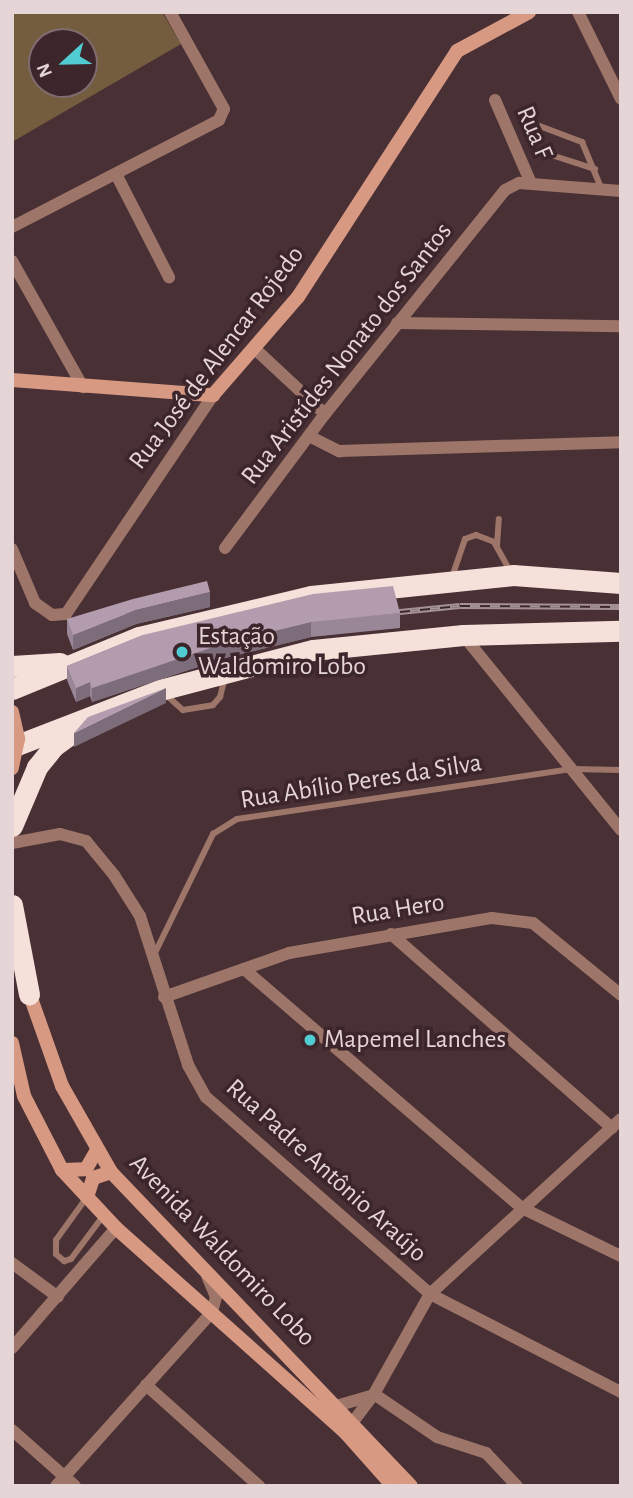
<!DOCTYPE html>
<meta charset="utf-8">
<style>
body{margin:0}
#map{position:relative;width:633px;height:1498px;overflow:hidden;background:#483035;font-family:"Alegreya Sans",sans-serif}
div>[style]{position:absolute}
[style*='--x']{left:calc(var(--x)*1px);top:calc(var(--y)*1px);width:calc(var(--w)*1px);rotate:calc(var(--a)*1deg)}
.green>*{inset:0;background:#745d3f}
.lane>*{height:6px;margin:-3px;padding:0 3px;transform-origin:3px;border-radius:3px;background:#9e7669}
.street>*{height:12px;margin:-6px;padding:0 6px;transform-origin:6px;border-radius:6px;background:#9e7669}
.secondary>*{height:14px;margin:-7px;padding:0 7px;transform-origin:7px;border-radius:7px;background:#d89983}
.highway>*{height:21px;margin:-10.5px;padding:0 10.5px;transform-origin:10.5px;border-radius:10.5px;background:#f6e1da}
.rail>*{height:6px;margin-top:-3px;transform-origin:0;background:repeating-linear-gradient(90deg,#3d262b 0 10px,#a59295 0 20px);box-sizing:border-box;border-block:2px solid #a59295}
.secondary-bridge>*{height:14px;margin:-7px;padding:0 7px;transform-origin:7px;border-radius:7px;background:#d89983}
.wall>*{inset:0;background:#998696}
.shaded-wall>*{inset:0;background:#7d6d7a}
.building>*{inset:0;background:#b29cae}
.dots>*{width:19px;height:19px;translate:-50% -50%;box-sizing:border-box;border:4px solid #3d262b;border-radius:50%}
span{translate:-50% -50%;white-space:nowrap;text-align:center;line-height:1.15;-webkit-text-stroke:7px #3d262b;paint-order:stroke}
.street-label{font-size:26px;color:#e5d5d7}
.poi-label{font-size:26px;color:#e5d5d7}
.left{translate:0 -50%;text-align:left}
.frame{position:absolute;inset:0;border:14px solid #e5d5d7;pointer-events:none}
.north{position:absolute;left:28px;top:28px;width:70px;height:70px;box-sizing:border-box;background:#3d262b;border:2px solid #806c70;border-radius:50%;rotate:248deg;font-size:19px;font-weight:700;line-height:28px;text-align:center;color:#e5d5d7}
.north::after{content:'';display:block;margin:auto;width:24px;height:32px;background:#51ccd2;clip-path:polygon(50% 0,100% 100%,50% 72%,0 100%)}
</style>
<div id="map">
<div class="green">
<div style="clip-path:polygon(evenodd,12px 12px,162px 12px,181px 44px,12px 142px,12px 12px,42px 42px,84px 42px,84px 84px,42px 84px,42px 42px)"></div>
</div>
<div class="lane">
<div style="--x:529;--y:122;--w:57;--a:20.7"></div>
<div style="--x:582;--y:142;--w:52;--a:67.4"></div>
<div style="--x:539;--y:151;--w:59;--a:17.8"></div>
<div style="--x:497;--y:545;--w:26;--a:-86"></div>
<div style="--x:452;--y:577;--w:40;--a:-71.1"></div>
<div style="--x:465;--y:539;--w:12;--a:-20"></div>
<div style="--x:476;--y:535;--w:19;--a:21"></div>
<div style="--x:494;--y:542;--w:33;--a:61"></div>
<div style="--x:165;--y:694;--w:24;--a:42"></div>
<div style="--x:183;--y:710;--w:30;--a:-9"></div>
<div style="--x:213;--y:705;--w:11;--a:-49"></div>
<div style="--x:220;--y:697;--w:21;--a:-76"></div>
<div style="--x:154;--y:955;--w:135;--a:-64"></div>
<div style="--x:213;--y:834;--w:28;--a:-32"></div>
<div style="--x:237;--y:819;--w:338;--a:-8.5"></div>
<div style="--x:571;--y:769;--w:50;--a:1.1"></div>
<div style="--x:87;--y:1197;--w:53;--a:125.8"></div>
<div style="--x:56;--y:1240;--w:14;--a:90"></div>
<div style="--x:56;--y:1254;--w:11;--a:41"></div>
<div style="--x:64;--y:1261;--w:7;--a:-16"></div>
<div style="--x:71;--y:1259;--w:54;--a:-53.3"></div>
</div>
<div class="street">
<div style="--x:578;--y:12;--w:97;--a:63.7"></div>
<div style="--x:495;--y:100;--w:90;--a:66.6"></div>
<div style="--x:117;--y:176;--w:114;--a:62.8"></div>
<div style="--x:12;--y:227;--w:233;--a:-27.3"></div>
<div style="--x:219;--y:120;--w:12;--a:-66"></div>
<div style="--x:224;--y:109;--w:111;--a:-119.1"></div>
<div style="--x:12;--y:261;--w:145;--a:60.6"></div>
<div style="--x:397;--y:323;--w:224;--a:0.8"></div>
<div style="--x:254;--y:348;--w:97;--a:42.9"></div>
<div style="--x:309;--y:436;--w:34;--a:27"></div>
<div style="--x:339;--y:451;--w:282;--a:-1.8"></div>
<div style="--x:225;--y:548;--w:167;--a:-53.3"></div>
<div style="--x:325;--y:414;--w:287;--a:-51.2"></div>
<div style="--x:505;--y:190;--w:16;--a:-27"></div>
<div style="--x:519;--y:183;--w:102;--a:4.5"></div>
<div style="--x:12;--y:549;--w:59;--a:66.9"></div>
<div style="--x:35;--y:603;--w:21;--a:35"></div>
<div style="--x:52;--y:615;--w:14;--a:-4"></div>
<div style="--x:66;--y:614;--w:264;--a:-56.1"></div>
<div style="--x:463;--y:635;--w:251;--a:51"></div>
<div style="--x:12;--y:843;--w:49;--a:-10.6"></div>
<div style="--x:60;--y:834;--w:27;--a:15"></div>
<div style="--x:86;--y:841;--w:44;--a:50.5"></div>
<div style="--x:114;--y:875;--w:49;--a:57.6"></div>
<div style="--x:140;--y:916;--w:157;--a:72.1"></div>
<div style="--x:188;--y:1065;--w:37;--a:61"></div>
<div style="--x:206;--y:1097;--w:298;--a:41.3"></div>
<div style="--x:430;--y:1294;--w:215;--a:27.2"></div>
<div style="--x:391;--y:934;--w:294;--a:41.3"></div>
<div style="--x:244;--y:969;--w:367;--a:40.7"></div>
<div style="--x:522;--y:1208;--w:110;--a:25.9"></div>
<div style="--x:164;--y:997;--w:133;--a:-19.4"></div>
<div style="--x:289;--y:953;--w:206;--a:-9.8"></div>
<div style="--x:492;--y:918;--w:41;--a:7"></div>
<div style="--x:533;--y:923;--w:114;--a:39.3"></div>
<div style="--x:12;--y:1263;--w:57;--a:36.5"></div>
<div style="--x:12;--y:1348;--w:159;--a:-49.1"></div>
<div style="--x:146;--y:1385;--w:152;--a:41.8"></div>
<div style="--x:374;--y:1394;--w:76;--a:34.3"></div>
<div style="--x:437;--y:1437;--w:52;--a:18.1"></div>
<div style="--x:486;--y:1453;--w:45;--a:46.8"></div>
<div style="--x:336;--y:1406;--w:35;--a:-16"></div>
<div style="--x:12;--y:1430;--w:84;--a:41.6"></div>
<div style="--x:346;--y:1431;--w:46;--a:-52.9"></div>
<div style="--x:374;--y:1394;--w:115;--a:-60.8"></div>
<div style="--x:430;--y:1294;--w:259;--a:-42.5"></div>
<div style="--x:56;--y:1486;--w:234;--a:-48.1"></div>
<div style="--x:212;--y:1312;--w:16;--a:-75"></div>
<div style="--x:216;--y:1297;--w:23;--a:-113"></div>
</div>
<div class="secondary">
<div style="--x:12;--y:380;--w:202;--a:4.3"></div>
<div style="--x:213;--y:395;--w:130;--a:-49.1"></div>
<div style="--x:298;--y:297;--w:293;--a:-57.1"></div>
<div style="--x:457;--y:51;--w:82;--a:-28.4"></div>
<div style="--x:27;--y:987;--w:105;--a:70.5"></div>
<div style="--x:62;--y:1086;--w:99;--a:60.3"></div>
<div style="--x:111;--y:1172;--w:434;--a:46.3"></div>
<div style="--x:12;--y:1043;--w:54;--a:77.2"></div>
<div style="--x:24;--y:1096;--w:83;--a:62.8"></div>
<div style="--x:62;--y:1170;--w:79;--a:47"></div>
<div style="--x:116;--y:1228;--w:307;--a:41.7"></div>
<div style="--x:345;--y:1432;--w:72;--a:48.4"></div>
<div style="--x:62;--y:1170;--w:24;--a:-2"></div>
<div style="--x:86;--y:1169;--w:22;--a:-60"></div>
<div style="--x:87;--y:1197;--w:20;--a:-72"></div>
<div style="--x:93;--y:1178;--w:19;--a:-18"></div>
</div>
<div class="highway">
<div style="--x:12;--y:666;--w:48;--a:-3.6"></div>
<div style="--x:12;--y:689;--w:137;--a:-22.3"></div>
<div style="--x:139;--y:637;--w:177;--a:-13.4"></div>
<div style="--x:311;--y:596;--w:203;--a:-5.9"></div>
<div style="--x:513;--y:575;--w:108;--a:4.2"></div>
<div style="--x:12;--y:747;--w:159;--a:-21.1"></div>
<div style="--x:160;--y:690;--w:158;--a:-14.7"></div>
<div style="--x:313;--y:650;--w:151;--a:-5.7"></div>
<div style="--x:463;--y:635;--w:158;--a:-1.5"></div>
<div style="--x:12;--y:826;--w:64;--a:-67"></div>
<div style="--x:37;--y:767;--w:27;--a:-51"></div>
<div style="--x:54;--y:746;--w:26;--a:-36"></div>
<div style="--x:12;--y:905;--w:91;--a:79.2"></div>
</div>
<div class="rail">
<div style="--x:380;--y:614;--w:80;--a:-5.7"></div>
<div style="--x:460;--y:606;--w:161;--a:0.4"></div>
</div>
<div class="secondary-bridge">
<div style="--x:12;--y:712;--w:28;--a:77"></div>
<div style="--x:18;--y:739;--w:30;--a:102"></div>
</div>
<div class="wall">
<div style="clip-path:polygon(210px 607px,136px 624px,73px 650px,67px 634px,67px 619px)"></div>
<div style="clip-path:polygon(400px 613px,400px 628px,311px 637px,225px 658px,92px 702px,90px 696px,76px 702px,67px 680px,67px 666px,143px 635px)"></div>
</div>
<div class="shaded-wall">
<div style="clip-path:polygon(210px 592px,210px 607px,136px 624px,73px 650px,73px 635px,136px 610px)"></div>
<div style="clip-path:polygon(311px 622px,311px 637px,225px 658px,92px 702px,92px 688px,225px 643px)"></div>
<div style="clip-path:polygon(90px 682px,90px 696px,76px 702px,76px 688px)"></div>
<div style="clip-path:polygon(166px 688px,166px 703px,74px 747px,74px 733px)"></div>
</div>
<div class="building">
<div style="clip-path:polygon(207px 581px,210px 592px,136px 610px,73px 635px,67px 619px,133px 599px)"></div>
<div style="clip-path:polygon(393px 586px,400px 613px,311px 622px,225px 643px,92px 688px,90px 682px,76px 688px,67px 666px,143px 635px,313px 594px)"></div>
<div style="clip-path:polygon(166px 688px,74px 733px,88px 717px)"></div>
</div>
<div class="dots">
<div style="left:182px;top:652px;background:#51ccd2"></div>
<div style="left:310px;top:1040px;background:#51ccd2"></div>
</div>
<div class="street-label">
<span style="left:534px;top:133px;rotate:67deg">Rua F</span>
<span style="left:347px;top:354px;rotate:-52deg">Rua Aristídes Nonato dos Santos</span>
<span style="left:217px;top:358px;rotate:-53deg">Rua José de Alencar Rojedo</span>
<span style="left:361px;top:782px;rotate:-9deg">Rua Abílio Peres da Silva</span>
<span style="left:398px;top:910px;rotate:-9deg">Rua Hero</span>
<span style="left:326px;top:1171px;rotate:42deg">Rua Padre Antônio Araújo</span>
<span style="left:222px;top:1251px;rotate:46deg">Avenida Waldomiro Lobo</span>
</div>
<div class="poi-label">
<span class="left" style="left:198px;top:652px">Estação<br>Waldomiro Lobo</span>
<span class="left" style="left:324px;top:1040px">Mapemel Lanches</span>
</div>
<div class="frame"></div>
<div class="north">N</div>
</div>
